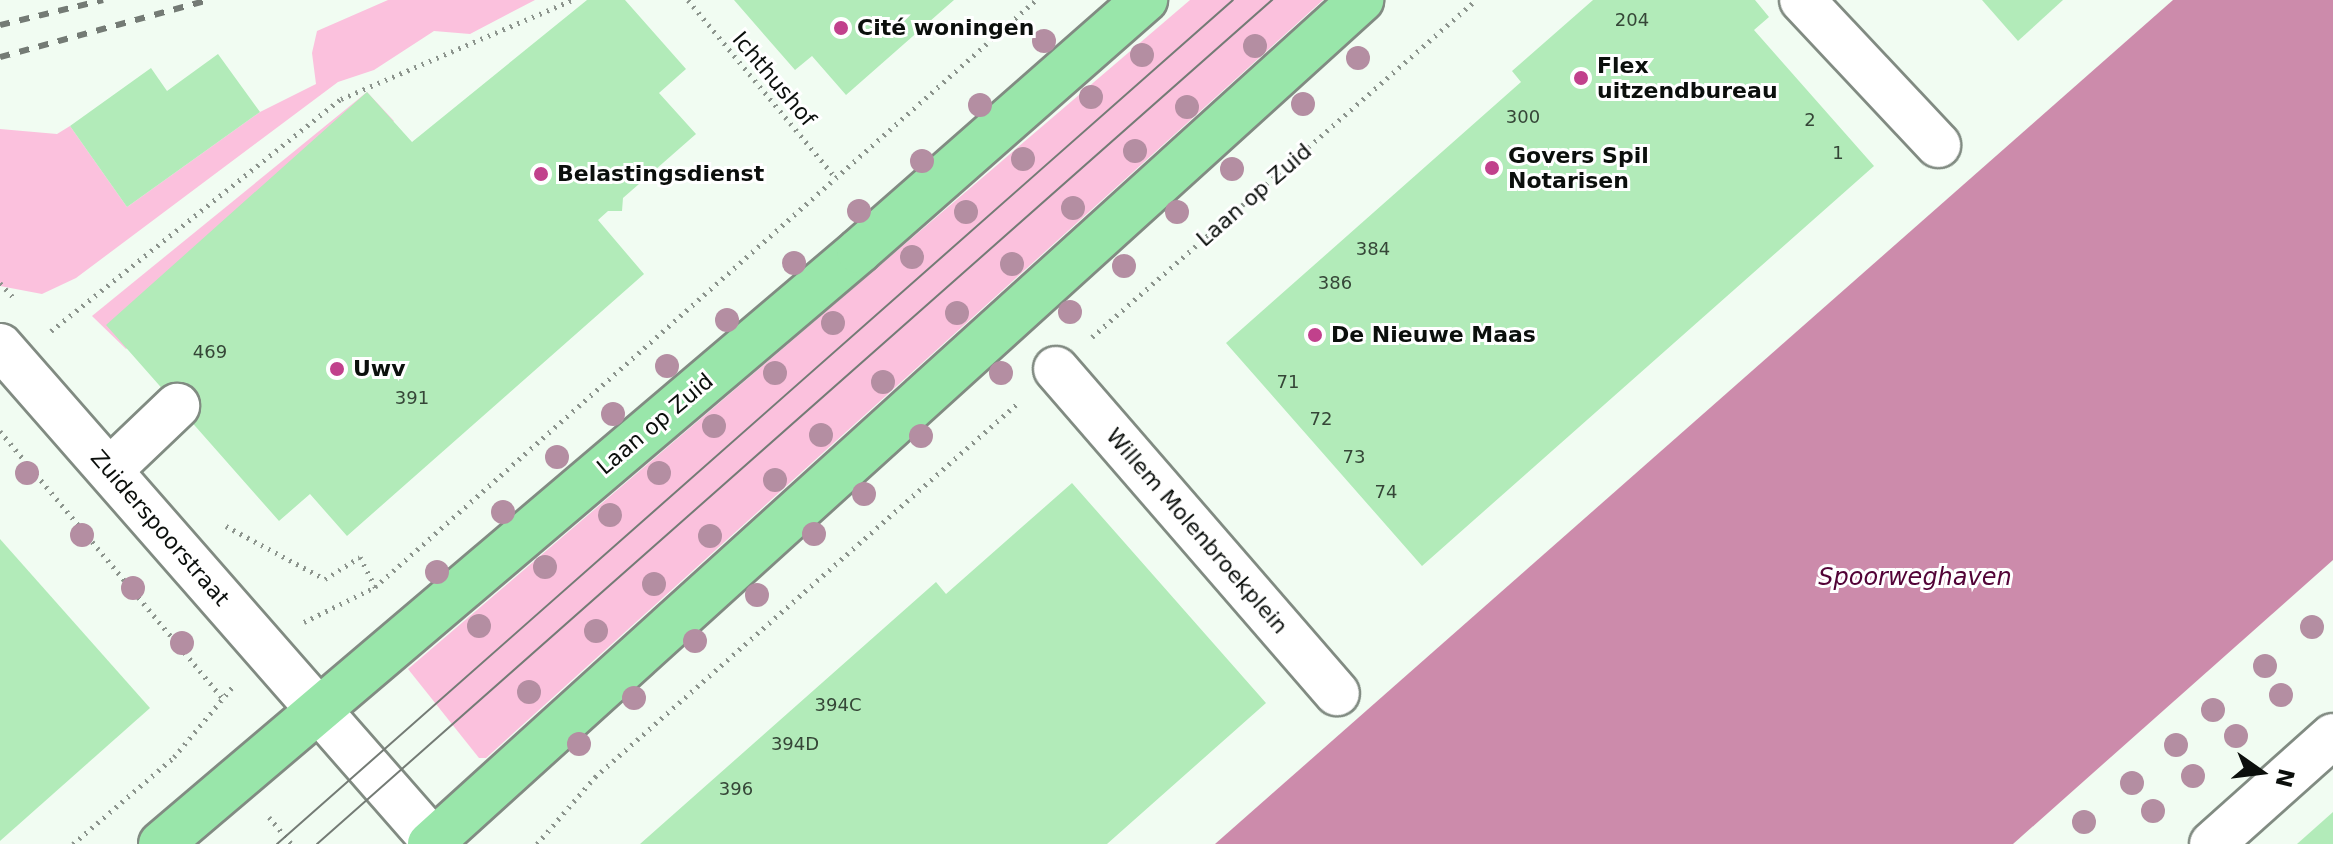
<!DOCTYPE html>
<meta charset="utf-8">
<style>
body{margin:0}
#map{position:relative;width:2333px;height:844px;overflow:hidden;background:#f1fcf2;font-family:"DejaVu Sans",sans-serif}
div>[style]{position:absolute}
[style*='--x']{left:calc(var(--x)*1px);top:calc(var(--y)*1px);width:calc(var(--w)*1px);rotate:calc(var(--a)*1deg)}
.green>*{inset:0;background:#fbc1dd}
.water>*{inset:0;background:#cc8bab}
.building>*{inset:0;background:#b2ebb9}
.path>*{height:5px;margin-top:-2.5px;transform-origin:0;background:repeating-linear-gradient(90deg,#8c948d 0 2px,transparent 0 8px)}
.roads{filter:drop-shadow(2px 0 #818b82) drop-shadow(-2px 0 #818b82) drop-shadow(0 2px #818b82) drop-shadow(0 -2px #818b82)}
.minor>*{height:44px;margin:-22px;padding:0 22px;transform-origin:22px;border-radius:22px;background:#fff}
.major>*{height:44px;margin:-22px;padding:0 22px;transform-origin:22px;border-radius:22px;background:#99e6aa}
.tram>*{height:2px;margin:-1px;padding:0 1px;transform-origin:1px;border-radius:1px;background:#747b75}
.rail>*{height:6px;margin-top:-3px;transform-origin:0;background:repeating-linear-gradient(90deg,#747b75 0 10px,transparent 0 20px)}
.trees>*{width:24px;height:24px;margin:-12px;border-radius:50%;background:#b48ea2}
.dots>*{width:22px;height:22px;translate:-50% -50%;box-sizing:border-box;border:4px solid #fff;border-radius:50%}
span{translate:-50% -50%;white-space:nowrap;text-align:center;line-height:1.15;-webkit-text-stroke:6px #fff;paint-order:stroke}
.number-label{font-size:18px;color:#354637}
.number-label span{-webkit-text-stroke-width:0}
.poi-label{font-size:22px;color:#0b0f0c;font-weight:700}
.left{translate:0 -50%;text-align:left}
.street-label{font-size:22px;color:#0b0f0c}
.water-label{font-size:24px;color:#520236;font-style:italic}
.north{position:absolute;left:2221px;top:732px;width:80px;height:80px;-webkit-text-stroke:6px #fff;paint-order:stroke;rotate:104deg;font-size:22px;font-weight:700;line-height:32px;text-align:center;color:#0b0f0c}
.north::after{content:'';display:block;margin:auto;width:28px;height:36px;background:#0b0f0c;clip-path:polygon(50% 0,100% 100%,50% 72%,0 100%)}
</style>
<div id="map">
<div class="green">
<div style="clip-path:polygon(388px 0,535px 0,470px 34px,434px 31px,374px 70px,338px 82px,76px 278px,42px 294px,0 286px,0 129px,57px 134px,70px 126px,127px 207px,260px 112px,316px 84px,312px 53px,317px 31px)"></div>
<div style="clip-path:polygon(1190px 0,1323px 0,486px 758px,479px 758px,408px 669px)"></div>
<div style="clip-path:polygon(367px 92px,394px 121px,126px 349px,92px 316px)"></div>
</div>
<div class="water">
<div style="clip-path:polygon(2173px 0,2333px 0,2333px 560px,2013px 844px,1215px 844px)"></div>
</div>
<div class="building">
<div style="clip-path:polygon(587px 0,625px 0,686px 69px,659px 93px,696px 134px,623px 198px,622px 211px,608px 211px,598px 220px,644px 274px,347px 536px,310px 494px,279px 521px,106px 325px,367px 92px,412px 142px)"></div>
<div style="clip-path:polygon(734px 0,954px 0,846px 95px,812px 56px,795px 70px)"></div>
<div style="clip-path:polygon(1593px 0,1755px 0,1769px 17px,1754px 30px,1874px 166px,1422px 566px,1226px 343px,1521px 82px,1512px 71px)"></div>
<div style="clip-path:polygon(1982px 0,2063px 0,2018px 41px)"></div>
<div style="clip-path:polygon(218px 54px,260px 112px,127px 207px,70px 126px,151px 68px,167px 91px)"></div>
<div style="clip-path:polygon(1072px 483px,1266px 703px,1107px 844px,640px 844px,936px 582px,946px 594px)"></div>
<div style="clip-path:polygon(0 539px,150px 708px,0 841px)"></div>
<div style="clip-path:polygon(2333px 812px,2333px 844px,2297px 844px)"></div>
</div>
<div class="path">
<div style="--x:688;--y:0;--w:230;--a:50.3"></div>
<div style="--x:0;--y:283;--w:22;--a:47"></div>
<div style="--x:51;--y:331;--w:371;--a:-38.7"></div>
<div style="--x:341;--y:99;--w:251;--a:-23.2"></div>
<div style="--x:1092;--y:337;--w:511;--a:-41.27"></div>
<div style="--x:0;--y:431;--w:346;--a:50.2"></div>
<div style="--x:226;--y:526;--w:112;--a:28.2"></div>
<div style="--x:325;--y:579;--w:41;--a:-32.2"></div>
<div style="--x:360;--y:557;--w:34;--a:63"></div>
<div style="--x:304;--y:622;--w:79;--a:-26.2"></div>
<div style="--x:375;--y:587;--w:884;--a:-41.61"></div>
<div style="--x:269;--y:817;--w:35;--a:50"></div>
<div style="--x:73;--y:844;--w:133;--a:-40.7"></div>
<div style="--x:174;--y:757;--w:94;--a:-50.2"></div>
<div style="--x:537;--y:844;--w:89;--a:-49.1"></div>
<div style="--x:595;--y:777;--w:566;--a:-41.49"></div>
</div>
<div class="roads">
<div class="minor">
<div style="--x:1802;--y:0;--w:199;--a:46.8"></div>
<div style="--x:0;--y:346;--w:662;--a:48.8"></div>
<div style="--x:1056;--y:369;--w:429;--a:49.1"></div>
<div style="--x:110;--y:470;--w:93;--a:-43.7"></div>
<div style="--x:2212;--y:844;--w:162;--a:-41.8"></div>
</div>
<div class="major">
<div style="--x:161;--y:844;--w:916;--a:-40.35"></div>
<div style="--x:859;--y:251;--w:381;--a:-41.3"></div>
<div style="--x:430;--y:844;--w:1257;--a:-42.19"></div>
</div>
</div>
<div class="tram">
<div style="--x:277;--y:844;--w:1275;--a:-41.44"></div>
<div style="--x:317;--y:844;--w:1275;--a:-41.47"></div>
</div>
<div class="rail">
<div style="--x:0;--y:25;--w:106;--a:-13.6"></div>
<div style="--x:0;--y:57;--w:216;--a:-15.3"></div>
</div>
<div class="trees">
<div style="left:1044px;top:41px"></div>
<div style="left:1255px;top:46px"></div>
<div style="left:1142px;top:55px"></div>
<div style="left:1358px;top:58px"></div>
<div style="left:1091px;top:97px"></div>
<div style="left:1303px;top:104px"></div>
<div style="left:980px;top:105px"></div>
<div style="left:1187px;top:107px"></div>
<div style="left:1135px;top:151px"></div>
<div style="left:1023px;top:159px"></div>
<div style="left:922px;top:161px"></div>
<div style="left:1232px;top:169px"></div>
<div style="left:1073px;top:208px"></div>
<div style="left:859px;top:211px"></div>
<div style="left:966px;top:212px"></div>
<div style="left:1177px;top:212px"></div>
<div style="left:912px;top:257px"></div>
<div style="left:794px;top:263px"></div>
<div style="left:1012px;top:264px"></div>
<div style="left:1124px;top:266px"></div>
<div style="left:1070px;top:312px"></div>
<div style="left:957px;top:313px"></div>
<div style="left:727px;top:320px"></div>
<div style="left:833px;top:323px"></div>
<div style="left:667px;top:366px"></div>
<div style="left:775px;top:373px"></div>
<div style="left:1001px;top:373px"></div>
<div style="left:883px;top:382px"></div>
<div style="left:613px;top:414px"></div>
<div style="left:714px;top:426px"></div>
<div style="left:821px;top:435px"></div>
<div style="left:921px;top:436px"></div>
<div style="left:557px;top:457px"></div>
<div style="left:27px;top:473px"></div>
<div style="left:659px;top:473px"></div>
<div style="left:775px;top:480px"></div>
<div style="left:864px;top:494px"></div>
<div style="left:503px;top:512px"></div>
<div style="left:610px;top:515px"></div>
<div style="left:814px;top:534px"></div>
<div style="left:82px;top:535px"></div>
<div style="left:710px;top:536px"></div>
<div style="left:545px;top:567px"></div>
<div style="left:437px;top:572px"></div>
<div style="left:654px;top:584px"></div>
<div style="left:133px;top:588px"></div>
<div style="left:757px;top:595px"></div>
<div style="left:479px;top:626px"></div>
<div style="left:2312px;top:627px"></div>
<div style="left:596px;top:631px"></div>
<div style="left:695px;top:641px"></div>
<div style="left:182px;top:643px"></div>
<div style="left:2265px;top:666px"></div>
<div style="left:529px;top:692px"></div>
<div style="left:2281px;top:695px"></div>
<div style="left:634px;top:698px"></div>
<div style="left:2213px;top:710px"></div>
<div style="left:2236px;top:736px"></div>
<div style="left:579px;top:744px"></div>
<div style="left:2176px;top:745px"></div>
<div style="left:2193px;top:776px"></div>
<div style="left:2132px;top:783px"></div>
<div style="left:2153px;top:811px"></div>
<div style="left:2084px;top:822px"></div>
</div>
<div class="dots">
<div style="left:841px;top:28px;background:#c1418c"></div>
<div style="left:1581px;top:78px;background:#c1418c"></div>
<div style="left:1492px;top:168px;background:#c1418c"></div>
<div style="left:541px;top:174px;background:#c1418c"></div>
<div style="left:1315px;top:335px;background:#c1418c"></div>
<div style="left:337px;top:369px;background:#c1418c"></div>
</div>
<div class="number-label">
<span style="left:1632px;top:20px">204</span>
<span style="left:1523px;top:117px">300</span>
<span style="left:1810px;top:120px">2</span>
<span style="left:1838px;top:153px">1</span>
<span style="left:1373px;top:249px">384</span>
<span style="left:1335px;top:283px">386</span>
<span style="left:210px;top:352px">469</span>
<span style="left:1288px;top:382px">71</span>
<span style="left:412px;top:398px">391</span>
<span style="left:1321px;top:419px">72</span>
<span style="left:1354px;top:457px">73</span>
<span style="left:1386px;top:492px">74</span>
<span style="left:838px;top:705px">394C</span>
<span style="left:795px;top:744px">394D</span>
<span style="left:736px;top:789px">396</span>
</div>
<div class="poi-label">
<span class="left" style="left:857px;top:28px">Cité woningen</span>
<span class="left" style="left:1597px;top:78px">Flex<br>uitzendbureau</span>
<span class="left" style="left:1508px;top:168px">Govers Spil<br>Notarisen</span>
<span class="left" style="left:557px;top:174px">Belastingsdienst</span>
<span class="left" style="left:1331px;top:335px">De Nieuwe Maas</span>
<span class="left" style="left:353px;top:369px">Uwv</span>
</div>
<div class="street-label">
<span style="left:774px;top:79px;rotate:50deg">Ichthushof</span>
<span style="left:1254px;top:195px;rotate:-41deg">Laan op Zuid</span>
<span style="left:655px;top:424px;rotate:-40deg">Laan op Zuid</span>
<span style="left:160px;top:528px;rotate:49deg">Zuiderspoorstraat</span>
<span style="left:1197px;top:531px;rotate:49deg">Willem Molenbroekplein</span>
</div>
<div class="water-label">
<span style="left:1915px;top:578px">Spoorweghaven</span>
</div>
<div class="north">N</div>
</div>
